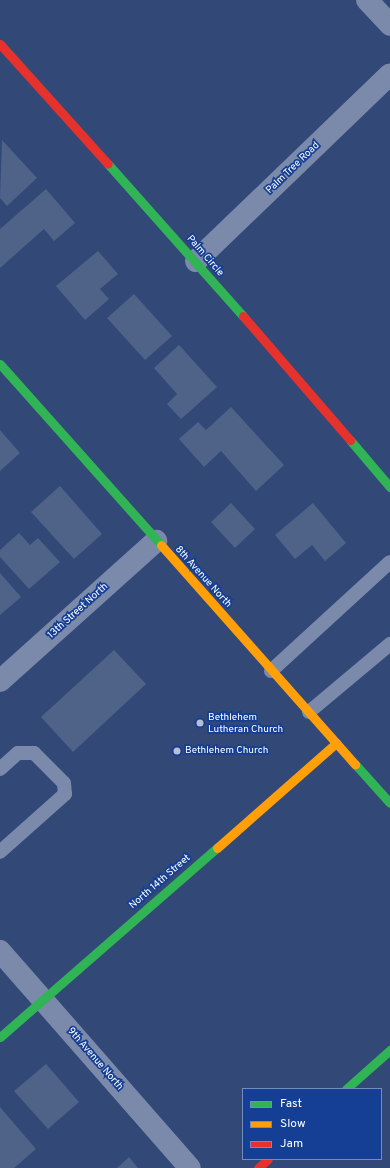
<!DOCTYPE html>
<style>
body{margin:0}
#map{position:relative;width:390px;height:1168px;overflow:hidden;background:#324978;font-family:Overpass,sans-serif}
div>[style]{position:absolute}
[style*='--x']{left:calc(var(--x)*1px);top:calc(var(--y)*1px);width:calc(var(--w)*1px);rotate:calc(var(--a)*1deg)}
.building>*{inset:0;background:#4f6287}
.lane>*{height:14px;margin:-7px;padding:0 7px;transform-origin:7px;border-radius:7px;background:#7b8aab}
.street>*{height:22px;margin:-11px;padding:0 11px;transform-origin:11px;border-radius:11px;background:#7b8aab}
.fast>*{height:9px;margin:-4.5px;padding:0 4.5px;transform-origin:4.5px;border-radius:4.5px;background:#30b455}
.slow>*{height:9px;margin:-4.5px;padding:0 4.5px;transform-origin:4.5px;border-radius:4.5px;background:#ff9f0a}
.jam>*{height:9px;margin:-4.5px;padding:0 4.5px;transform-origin:4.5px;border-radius:4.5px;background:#e5322d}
.dots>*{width:11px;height:11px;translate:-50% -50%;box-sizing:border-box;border:2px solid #153f95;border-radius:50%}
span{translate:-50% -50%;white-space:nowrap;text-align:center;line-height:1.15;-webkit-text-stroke:3.5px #153f95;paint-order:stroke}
.street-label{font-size:10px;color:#fff}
.poi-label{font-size:10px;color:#fff}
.left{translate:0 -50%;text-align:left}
.legend{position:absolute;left:242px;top:1088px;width:140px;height:72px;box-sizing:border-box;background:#153f95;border:1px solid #738cbf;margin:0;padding:5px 7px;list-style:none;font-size:12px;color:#fff}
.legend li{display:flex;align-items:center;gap:8px;height:20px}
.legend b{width:20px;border:1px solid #738cbf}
</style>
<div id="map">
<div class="building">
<div style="clip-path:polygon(2px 140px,37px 178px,7px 206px,0 198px)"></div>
<div style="clip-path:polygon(46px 189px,75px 223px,54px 241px,44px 229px,0 268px,0 229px)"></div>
<div style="clip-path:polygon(98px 251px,118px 274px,100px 289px,109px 299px,85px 320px,56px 286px)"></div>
<div style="clip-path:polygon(134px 294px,172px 336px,145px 360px,107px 318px)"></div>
<div style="clip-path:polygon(179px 345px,217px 387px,181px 419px,167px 404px,177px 394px,154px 368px)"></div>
<div style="clip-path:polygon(231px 407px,284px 465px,256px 491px,221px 451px,204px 467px,179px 439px,198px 422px,206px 430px)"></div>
<div style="clip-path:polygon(0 430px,20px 453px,0 471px)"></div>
<div style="clip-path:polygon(60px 486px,102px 534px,74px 559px,31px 512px)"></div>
<div style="clip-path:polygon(231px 503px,255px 529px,235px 548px,211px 522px)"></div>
<div style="clip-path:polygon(313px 503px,346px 543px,325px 561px,312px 545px,295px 559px,275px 535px)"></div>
<div style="clip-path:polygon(19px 533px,30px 545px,38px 538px,60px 562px,29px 589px,0 557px,0 550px)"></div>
<div style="clip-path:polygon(0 573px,21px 597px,0 615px)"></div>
<div style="clip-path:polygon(114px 650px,146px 684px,73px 752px,41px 717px)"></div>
<div style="clip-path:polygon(46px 1064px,79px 1102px,48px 1129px,14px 1091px)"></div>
<div style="clip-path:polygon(0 1107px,36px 1149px,14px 1168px,0 1168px)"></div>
<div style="clip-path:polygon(129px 1157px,138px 1168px,117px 1168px)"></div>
</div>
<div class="lane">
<div style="--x:271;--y:671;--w:161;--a:-42.5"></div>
<div style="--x:309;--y:712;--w:106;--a:-40"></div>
<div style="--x:0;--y:769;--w:24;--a:-42"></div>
<div style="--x:18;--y:753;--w:16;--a:0"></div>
<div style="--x:34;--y:753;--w:42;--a:45"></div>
<div style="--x:64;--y:783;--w:11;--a:85"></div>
<div style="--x:65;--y:794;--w:87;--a:138.3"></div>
</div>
<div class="street">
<div style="--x:367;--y:0;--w:34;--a:47"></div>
<div style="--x:196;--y:261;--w:269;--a:-43.9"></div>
<div style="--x:0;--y:681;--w:210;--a:-41.9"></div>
<div style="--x:0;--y:951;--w:288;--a:48.8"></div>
</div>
<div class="fast">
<div style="--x:108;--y:164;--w:203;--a:48.4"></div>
<div style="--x:0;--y:364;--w:242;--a:48.3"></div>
<div style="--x:350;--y:440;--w:62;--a:49.6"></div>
<div style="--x:355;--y:764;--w:52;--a:48.1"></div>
<div style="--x:0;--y:1037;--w:288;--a:-41.1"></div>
<div style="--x:346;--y:1089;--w:59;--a:-41.6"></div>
</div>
<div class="slow">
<div style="--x:161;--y:545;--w:293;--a:48.5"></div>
<div style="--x:217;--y:848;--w:159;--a:-41.4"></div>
</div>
<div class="jam">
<div style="--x:0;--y:44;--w:161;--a:48"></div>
<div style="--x:243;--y:316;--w:164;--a:49.2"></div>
<div style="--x:258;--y:1168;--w:13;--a:-42"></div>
</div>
<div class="dots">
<div style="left:200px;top:723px;background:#b7bfd0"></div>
<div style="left:177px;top:751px;background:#b7bfd0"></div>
</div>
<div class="street-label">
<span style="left:293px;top:168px;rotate:-44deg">Palm Tree Road</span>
<span style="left:205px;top:256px;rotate:49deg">Palm Circle</span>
<span style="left:203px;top:577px;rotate:48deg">8th Avenue North</span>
<span style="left:78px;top:611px;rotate:-42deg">13th Street North</span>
<span style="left:160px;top:882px;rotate:-41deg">North 14th Street</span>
<span style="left:95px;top:1059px;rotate:49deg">9th Avenue North</span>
</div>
<div class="poi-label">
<span class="left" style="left:208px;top:723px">Bethlehem<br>Lutheran Church</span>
<span class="left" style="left:185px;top:751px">Bethlehem Church</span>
</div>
<ul class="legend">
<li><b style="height:5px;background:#30b455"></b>Fast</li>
<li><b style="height:5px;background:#ff9f0a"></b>Slow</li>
<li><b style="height:5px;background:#e5322d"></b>Jam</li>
</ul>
</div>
